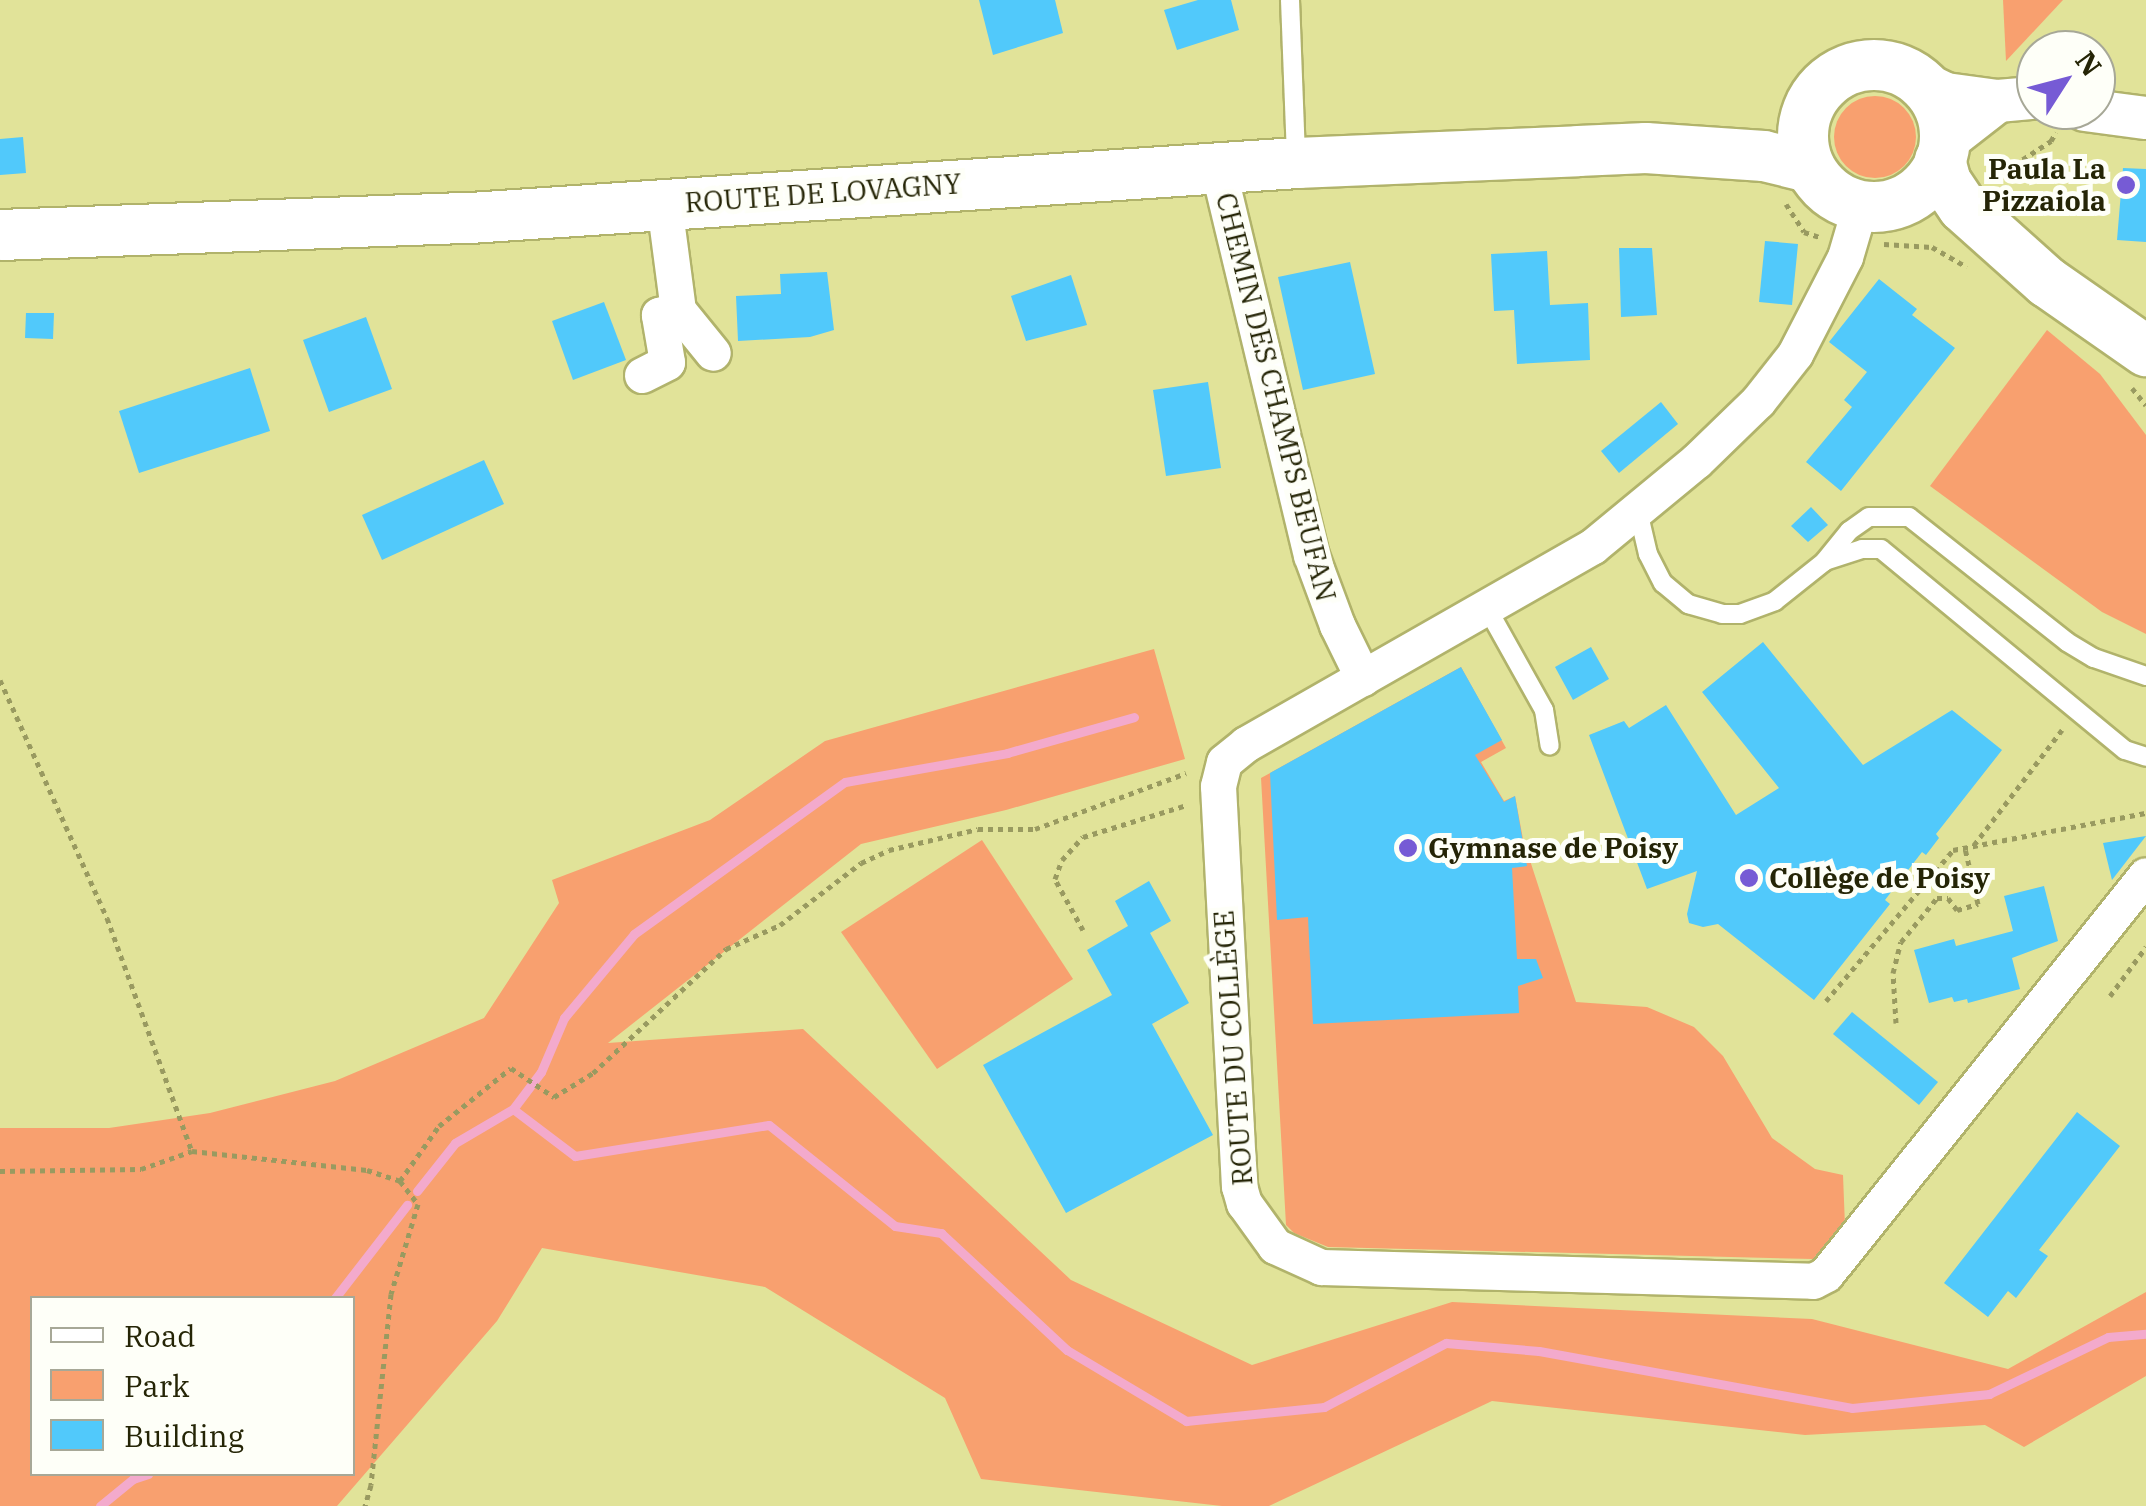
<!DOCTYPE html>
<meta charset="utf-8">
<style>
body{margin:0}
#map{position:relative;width:2146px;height:1506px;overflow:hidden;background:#e1e399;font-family:"IBM Plex Serif",serif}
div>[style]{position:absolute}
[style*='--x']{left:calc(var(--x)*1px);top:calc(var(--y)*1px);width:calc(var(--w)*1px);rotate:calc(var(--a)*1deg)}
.green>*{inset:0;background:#f8a06f}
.round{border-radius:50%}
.stream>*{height:9px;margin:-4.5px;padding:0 4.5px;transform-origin:4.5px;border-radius:4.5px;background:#f3aacc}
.building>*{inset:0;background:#51c9fb}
.path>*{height:5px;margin-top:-2.5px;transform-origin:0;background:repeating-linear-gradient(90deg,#999a60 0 5px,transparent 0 10px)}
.roads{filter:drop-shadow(2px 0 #b1b36b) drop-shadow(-2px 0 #b1b36b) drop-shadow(0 2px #b1b36b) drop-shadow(0 -2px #b1b36b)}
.service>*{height:18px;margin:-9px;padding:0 9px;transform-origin:9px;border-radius:9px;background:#fff}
.minor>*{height:35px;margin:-17.5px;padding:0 17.5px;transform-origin:17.5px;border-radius:17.5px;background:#fff}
.tertiary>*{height:42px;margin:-21px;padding:0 21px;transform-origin:21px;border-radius:21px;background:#fff}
.secondary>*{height:50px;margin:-25px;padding:0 25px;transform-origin:25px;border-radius:25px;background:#fff}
.secondary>.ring{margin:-25px;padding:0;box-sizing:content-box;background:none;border:50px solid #fff;border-radius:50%}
.dots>*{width:28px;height:28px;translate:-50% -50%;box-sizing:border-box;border:5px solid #fefff8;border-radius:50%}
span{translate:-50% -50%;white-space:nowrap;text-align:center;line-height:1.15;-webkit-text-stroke:10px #fefff8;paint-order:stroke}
.poi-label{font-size:28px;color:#252506;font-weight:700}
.right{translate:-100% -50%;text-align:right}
.left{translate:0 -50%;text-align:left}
.street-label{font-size:28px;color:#252506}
.legend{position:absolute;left:30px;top:1296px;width:325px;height:180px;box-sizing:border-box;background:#fefff8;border:2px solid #a7a897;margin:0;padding:12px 18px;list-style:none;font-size:30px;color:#252506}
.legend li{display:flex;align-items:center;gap:20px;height:50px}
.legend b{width:50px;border:2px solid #a7a897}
.north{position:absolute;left:2016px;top:30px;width:100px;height:100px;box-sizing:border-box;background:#fefff8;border:2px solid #a7a897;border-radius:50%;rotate:54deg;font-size:28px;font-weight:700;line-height:40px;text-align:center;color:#252506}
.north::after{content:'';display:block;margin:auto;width:35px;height:45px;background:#765bd5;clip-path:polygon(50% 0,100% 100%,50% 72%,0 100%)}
</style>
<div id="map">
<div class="green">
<div style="clip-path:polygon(2003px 0,2063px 0,2006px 61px)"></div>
<div class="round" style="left:1834px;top:96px;width:82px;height:82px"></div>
<div style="clip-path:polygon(2047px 330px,2100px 374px,2146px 435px,2146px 634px,2102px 612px,1930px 486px)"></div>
<div style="clip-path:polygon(evenodd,1154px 649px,1185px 759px,1006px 810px,861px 844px,608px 1043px,803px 1029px,1071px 1280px,1252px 1365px,1452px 1302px,1812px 1319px,2008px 1369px,2146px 1292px,2146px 1376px,2024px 1447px,1985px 1425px,1805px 1435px,1492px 1401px,1269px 1506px,1222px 1506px,981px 1479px,945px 1398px,765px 1287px,542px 1248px,497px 1321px,337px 1506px,0 1506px,0 1128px,109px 1128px,210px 1113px,335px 1081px,484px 1018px,559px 903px,552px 880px,710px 820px,825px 741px,1154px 649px,32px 1298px,352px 1298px,352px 1474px,32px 1474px,32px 1298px)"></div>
<div style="clip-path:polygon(1461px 667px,1506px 748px,1481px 762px,1504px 801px,1515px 796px,1523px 839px,1576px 1002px,1647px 1007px,1694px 1027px,1723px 1056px,1772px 1138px,1815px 1169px,1843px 1175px,1845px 1226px,1840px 1226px,1813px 1259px,1328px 1247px,1294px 1233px,1286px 1225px,1261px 778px)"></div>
<div style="clip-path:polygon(982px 840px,1073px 979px,937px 1069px,841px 932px)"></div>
</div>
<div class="stream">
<div style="--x:513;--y:1109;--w:78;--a:37.2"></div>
<div style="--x:575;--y:1156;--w:196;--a:-9.1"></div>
<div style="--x:769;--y:1125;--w:161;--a:38.7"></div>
<div style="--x:895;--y:1226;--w:47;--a:8.7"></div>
<div style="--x:941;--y:1233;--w:172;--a:42.9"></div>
<div style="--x:1067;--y:1350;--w:139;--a:30.8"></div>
<div style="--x:1186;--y:1421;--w:139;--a:-5.8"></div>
<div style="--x:1324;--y:1407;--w:138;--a:-27.7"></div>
<div style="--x:1446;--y:1343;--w:93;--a:4.9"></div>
<div style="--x:1539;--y:1351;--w:318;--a:10.3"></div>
<div style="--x:1852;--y:1408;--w:138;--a:-5.8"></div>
<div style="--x:1989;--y:1394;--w:132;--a:-25.6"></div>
<div style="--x:2108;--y:1337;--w:38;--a:-5"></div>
<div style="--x:417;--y:1191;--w:61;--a:-51.6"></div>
<div style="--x:455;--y:1143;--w:67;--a:-30.4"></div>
<div style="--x:513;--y:1109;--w:46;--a:-52.9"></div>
<div style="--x:541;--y:1072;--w:59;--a:-66.9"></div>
<div style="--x:564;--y:1018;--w:109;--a:-50.2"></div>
<div style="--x:634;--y:934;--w:260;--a:-35.8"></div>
<div style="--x:845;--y:782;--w:165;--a:-10.1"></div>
<div style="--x:1007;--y:753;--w:132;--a:-15.8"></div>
<div style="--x:335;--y:1298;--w:118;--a:-52.3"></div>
<div style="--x:100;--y:1506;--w:43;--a:-39.3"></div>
<div style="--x:133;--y:1479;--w:16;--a:-18"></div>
</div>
<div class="building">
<div style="clip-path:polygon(979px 0,1055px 0,1063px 33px,993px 55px)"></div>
<div style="clip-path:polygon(1198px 0,1231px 0,1239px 30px,1177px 50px,1164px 10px)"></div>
<div style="clip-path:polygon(23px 137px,26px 173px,0 175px,0 139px)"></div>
<div style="clip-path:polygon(2123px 168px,2146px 169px,2146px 242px,2117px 240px)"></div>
<div style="clip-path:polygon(1765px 241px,1798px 244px,1792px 305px,1759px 302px)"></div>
<div style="clip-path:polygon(1619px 248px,1652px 248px,1657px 315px,1621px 317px)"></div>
<div style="clip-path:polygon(1547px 251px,1550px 305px,1588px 303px,1590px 360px,1517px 364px,1514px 310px,1494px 311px,1491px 254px)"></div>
<div style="clip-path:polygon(1350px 262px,1375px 374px,1303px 390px,1278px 277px)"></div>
<div style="clip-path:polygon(827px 272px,834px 330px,810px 337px,738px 341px,736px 296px,781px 294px,780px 274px)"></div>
<div style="clip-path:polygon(1071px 275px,1087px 325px,1026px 341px,1011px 296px)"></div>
<div style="clip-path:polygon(1879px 279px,1917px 309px,1912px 315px,1955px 348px,1841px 491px,1806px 462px,1852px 407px,1844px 400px,1867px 372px,1829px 342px)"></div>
<div style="clip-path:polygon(604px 302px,626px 360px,573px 380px,552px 321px)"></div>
<div style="clip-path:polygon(26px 313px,54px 313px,53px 339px,25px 338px)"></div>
<div style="clip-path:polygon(366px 317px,392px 389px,329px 412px,303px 340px)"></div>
<div style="clip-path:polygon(250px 368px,270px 431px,139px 473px,119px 411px)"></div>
<div style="clip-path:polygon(1208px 382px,1221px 468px,1166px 476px,1153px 390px)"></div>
<div style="clip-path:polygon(1661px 402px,1678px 424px,1619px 473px,1601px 451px)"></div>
<div style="clip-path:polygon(484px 460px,504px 504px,382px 560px,362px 515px)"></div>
<div style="clip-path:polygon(1811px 507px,1828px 525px,1808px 542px,1791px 526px)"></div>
<div style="clip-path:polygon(1763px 642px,1863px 765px,1952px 710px,2002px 750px,1936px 834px,1939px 838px,1926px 855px,1922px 852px,1885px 900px,1890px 904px,1814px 1000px,1718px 924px,1703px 927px,1689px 923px,1687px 914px,1697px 871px,1647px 889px,1589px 735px,1624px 721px,1629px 728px,1666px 705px,1736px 815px,1779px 788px,1702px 692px)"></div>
<div style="clip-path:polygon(1591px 647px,1609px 679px,1573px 700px,1555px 667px)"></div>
<div style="clip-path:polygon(1461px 667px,1502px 740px,1475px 755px,1504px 802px,1515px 796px,1527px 866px,1512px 868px,1517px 959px,1536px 959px,1543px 978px,1518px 986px,1519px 1013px,1313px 1024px,1308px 917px,1277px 920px,1270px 773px)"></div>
<div style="clip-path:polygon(2146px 836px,2112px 880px,2103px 843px)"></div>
<div style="clip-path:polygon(1149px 881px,1171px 921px,1150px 933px,1189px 1003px,1152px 1024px,1213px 1135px,1066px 1213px,983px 1065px,1112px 995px,1087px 950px,1128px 926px,1115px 901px)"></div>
<div style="clip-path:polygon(2044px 886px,2058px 941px,2012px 958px,2020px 989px,1968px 1003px,1967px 999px,1954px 1002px,1952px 997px,1929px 1003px,1914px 950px,1954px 939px,1956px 946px,2013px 931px,2004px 896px)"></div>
<div style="clip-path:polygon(1852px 1012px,1938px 1082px,1919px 1105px,1833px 1034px)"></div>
<div style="clip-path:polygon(2077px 1112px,2120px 1146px,2039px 1250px,2048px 1256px,2016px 1298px,2008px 1291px,1988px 1317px,1944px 1283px)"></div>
</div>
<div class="path">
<div style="--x:1989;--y:181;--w:74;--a:-32.8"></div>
<div style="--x:2051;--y:141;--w:10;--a:-61"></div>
<div style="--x:1786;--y:204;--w:33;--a:57"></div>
<div style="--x:1804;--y:232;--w:16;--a:18"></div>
<div style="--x:1884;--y:244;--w:48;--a:3.6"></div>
<div style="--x:1932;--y:247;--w:40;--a:29.7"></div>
<div style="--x:2132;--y:388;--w:22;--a:51"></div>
<div style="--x:0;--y:680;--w:261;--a:65.8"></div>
<div style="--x:107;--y:918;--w:248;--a:70"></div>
<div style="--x:192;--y:1151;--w:176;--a:6.2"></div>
<div style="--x:367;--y:1170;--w:35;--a:18"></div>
<div style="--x:400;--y:1181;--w:29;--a:52"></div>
<div style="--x:418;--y:1204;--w:94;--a:106.7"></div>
<div style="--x:391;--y:1294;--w:192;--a:96"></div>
<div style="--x:371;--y:1485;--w:22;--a:106"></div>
<div style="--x:1974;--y:845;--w:145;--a:-52.6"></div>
<div style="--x:1083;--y:930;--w:58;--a:-118.8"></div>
<div style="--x:1055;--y:879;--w:20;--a:-70"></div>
<div style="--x:1062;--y:860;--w:31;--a:-48"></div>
<div style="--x:1083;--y:837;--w:109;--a:-17.1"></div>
<div style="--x:2110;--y:996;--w:61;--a:-53.7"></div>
<div style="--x:1826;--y:1001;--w:197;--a:-49.9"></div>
<div style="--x:1953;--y:850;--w:197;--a:-10.9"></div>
<div style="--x:1896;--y:1023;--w:50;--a:-93.4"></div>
<div style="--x:1893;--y:973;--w:32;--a:-76"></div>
<div style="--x:1901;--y:942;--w:57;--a:-50.7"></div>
<div style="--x:1937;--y:898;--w:11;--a:0"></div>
<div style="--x:1948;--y:898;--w:15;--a:53"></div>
<div style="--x:1957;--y:910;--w:22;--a:-16"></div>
<div style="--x:1978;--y:904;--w:57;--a:-103.1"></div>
<div style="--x:0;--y:1171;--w:141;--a:-0.8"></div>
<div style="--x:141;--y:1169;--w:54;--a:-19.4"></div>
<div style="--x:400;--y:1181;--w:67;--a:-54.7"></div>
<div style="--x:439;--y:1126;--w:92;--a:-38.9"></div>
<div style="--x:511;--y:1068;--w:52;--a:34"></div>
<div style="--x:554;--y:1097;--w:46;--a:-31.6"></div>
<div style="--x:593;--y:1073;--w:182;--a:-43"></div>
<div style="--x:726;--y:949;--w:59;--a:-24"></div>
<div style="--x:780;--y:925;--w:102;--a:-37.4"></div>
<div style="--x:861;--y:863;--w:31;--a:-25"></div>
<div style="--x:889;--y:850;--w:91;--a:-13.3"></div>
<div style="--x:978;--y:829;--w:57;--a:0"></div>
<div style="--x:1035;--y:829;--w:161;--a:-20.3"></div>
</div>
<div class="roads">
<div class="service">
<div style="--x:1290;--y:0;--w:158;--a:87.8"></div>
<div style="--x:1638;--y:511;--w:44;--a:76.9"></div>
<div style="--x:1648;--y:554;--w:33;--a:63"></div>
<div style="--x:1663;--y:583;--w:33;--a:40"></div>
<div style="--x:1688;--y:604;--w:35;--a:16"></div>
<div style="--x:1722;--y:614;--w:18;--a:0"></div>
<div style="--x:1740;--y:614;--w:37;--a:-20"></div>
<div style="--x:1775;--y:601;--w:63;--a:-38.5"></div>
<div style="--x:1824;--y:562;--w:40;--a:-51"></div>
<div style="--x:1849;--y:531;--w:24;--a:-35"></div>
<div style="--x:1869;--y:517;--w:40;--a:0"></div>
<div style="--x:1909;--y:517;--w:201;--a:38.3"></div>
<div style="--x:2067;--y:642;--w:31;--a:31"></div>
<div style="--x:2094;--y:658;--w:55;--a:19.1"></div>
<div style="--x:1825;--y:561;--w:39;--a:-18"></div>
<div style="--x:1862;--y:549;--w:19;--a:0"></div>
<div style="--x:1881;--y:549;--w:316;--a:39.5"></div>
<div style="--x:2125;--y:750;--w:22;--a:18"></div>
<div style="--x:1487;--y:608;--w:117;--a:60.8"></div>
<div style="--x:1544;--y:710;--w:36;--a:81"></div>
</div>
<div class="minor">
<div style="--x:1218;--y:168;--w:398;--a:76.5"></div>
<div style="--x:1311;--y:555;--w:75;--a:69.6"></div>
<div style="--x:1337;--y:625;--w:59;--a:63.9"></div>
<div style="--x:664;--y:204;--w:107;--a:82.5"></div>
<div style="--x:1860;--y:206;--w:53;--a:106.4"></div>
<div style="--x:1845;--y:257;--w:109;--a:117.3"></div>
<div style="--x:1795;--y:354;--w:60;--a:128.2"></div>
<div style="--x:1758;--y:401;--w:86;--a:135.9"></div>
<div style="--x:1696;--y:461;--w:134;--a:140.5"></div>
<div style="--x:1593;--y:546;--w:400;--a:150.3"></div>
<div style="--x:1246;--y:744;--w:28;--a:141"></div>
<div style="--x:1224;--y:762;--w:25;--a:104"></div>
<div style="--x:1218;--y:786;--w:401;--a:87"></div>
<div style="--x:1239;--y:1186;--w:18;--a:74"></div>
<div style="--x:1244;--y:1203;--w:53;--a:54.2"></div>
<div style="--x:1275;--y:1246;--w:51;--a:24.5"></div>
<div style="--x:1321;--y:1267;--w:492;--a:1.6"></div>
<div style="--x:1813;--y:1281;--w:15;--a:-28"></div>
<div style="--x:1826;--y:1274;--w:511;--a:-51.27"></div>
<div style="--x:642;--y:375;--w:28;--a:-27"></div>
<div style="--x:667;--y:362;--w:48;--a:-99.7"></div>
<div style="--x:659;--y:315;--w:20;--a:-15"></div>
<div style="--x:678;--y:310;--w:55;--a:50.9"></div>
</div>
<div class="tertiary">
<div style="--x:1915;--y:79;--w:34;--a:26"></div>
<div style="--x:1946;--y:94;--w:52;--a:7.7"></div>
<div style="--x:1998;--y:101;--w:38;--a:-5"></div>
<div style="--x:2085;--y:110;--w:62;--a:7.5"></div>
<div style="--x:1944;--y:143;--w:68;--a:-37.9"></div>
</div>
<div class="secondary">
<div class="ring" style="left:1803px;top:65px;width:92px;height:92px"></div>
<div style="--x:1940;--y:160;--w:23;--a:75"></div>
<div style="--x:1946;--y:182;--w:30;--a:56"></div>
<div style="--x:1963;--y:207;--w:113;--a:41.8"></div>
<div style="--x:2047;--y:282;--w:121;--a:34.9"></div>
<div style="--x:0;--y:235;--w:485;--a:-2.1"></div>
<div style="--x:485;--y:217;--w:814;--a:-3.8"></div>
<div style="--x:1297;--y:163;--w:281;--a:-2.4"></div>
<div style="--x:1578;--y:151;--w:68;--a:-2.5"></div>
<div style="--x:1646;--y:148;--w:118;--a:3.9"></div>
<div style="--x:1764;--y:156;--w:46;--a:13.7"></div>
</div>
</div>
<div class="dots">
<div style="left:2126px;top:185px;background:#765bd5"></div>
<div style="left:1408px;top:848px;background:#765bd5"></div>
<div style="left:1749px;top:878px;background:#765bd5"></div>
</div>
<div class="poi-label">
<span class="right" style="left:2106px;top:185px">Paula La<br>Pizzaiola</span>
<span class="left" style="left:1428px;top:848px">Gymnase de Poisy</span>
<span class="left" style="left:1769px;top:878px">Collège de Poisy</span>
</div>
<div class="street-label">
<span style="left:823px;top:193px;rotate:-4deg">ROUTE DE LOVAGNY</span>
<span style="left:1276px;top:397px;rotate:76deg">CHEMIN DES CHAMPS BEUFAN</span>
<span style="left:1233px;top:1048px;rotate:-94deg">ROUTE DU COLLÈGE</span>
</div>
<ul class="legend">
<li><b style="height:12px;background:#fff"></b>Road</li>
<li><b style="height:28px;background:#f8a06f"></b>Park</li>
<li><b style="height:28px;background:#51c9fb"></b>Building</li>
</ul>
<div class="north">N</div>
</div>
